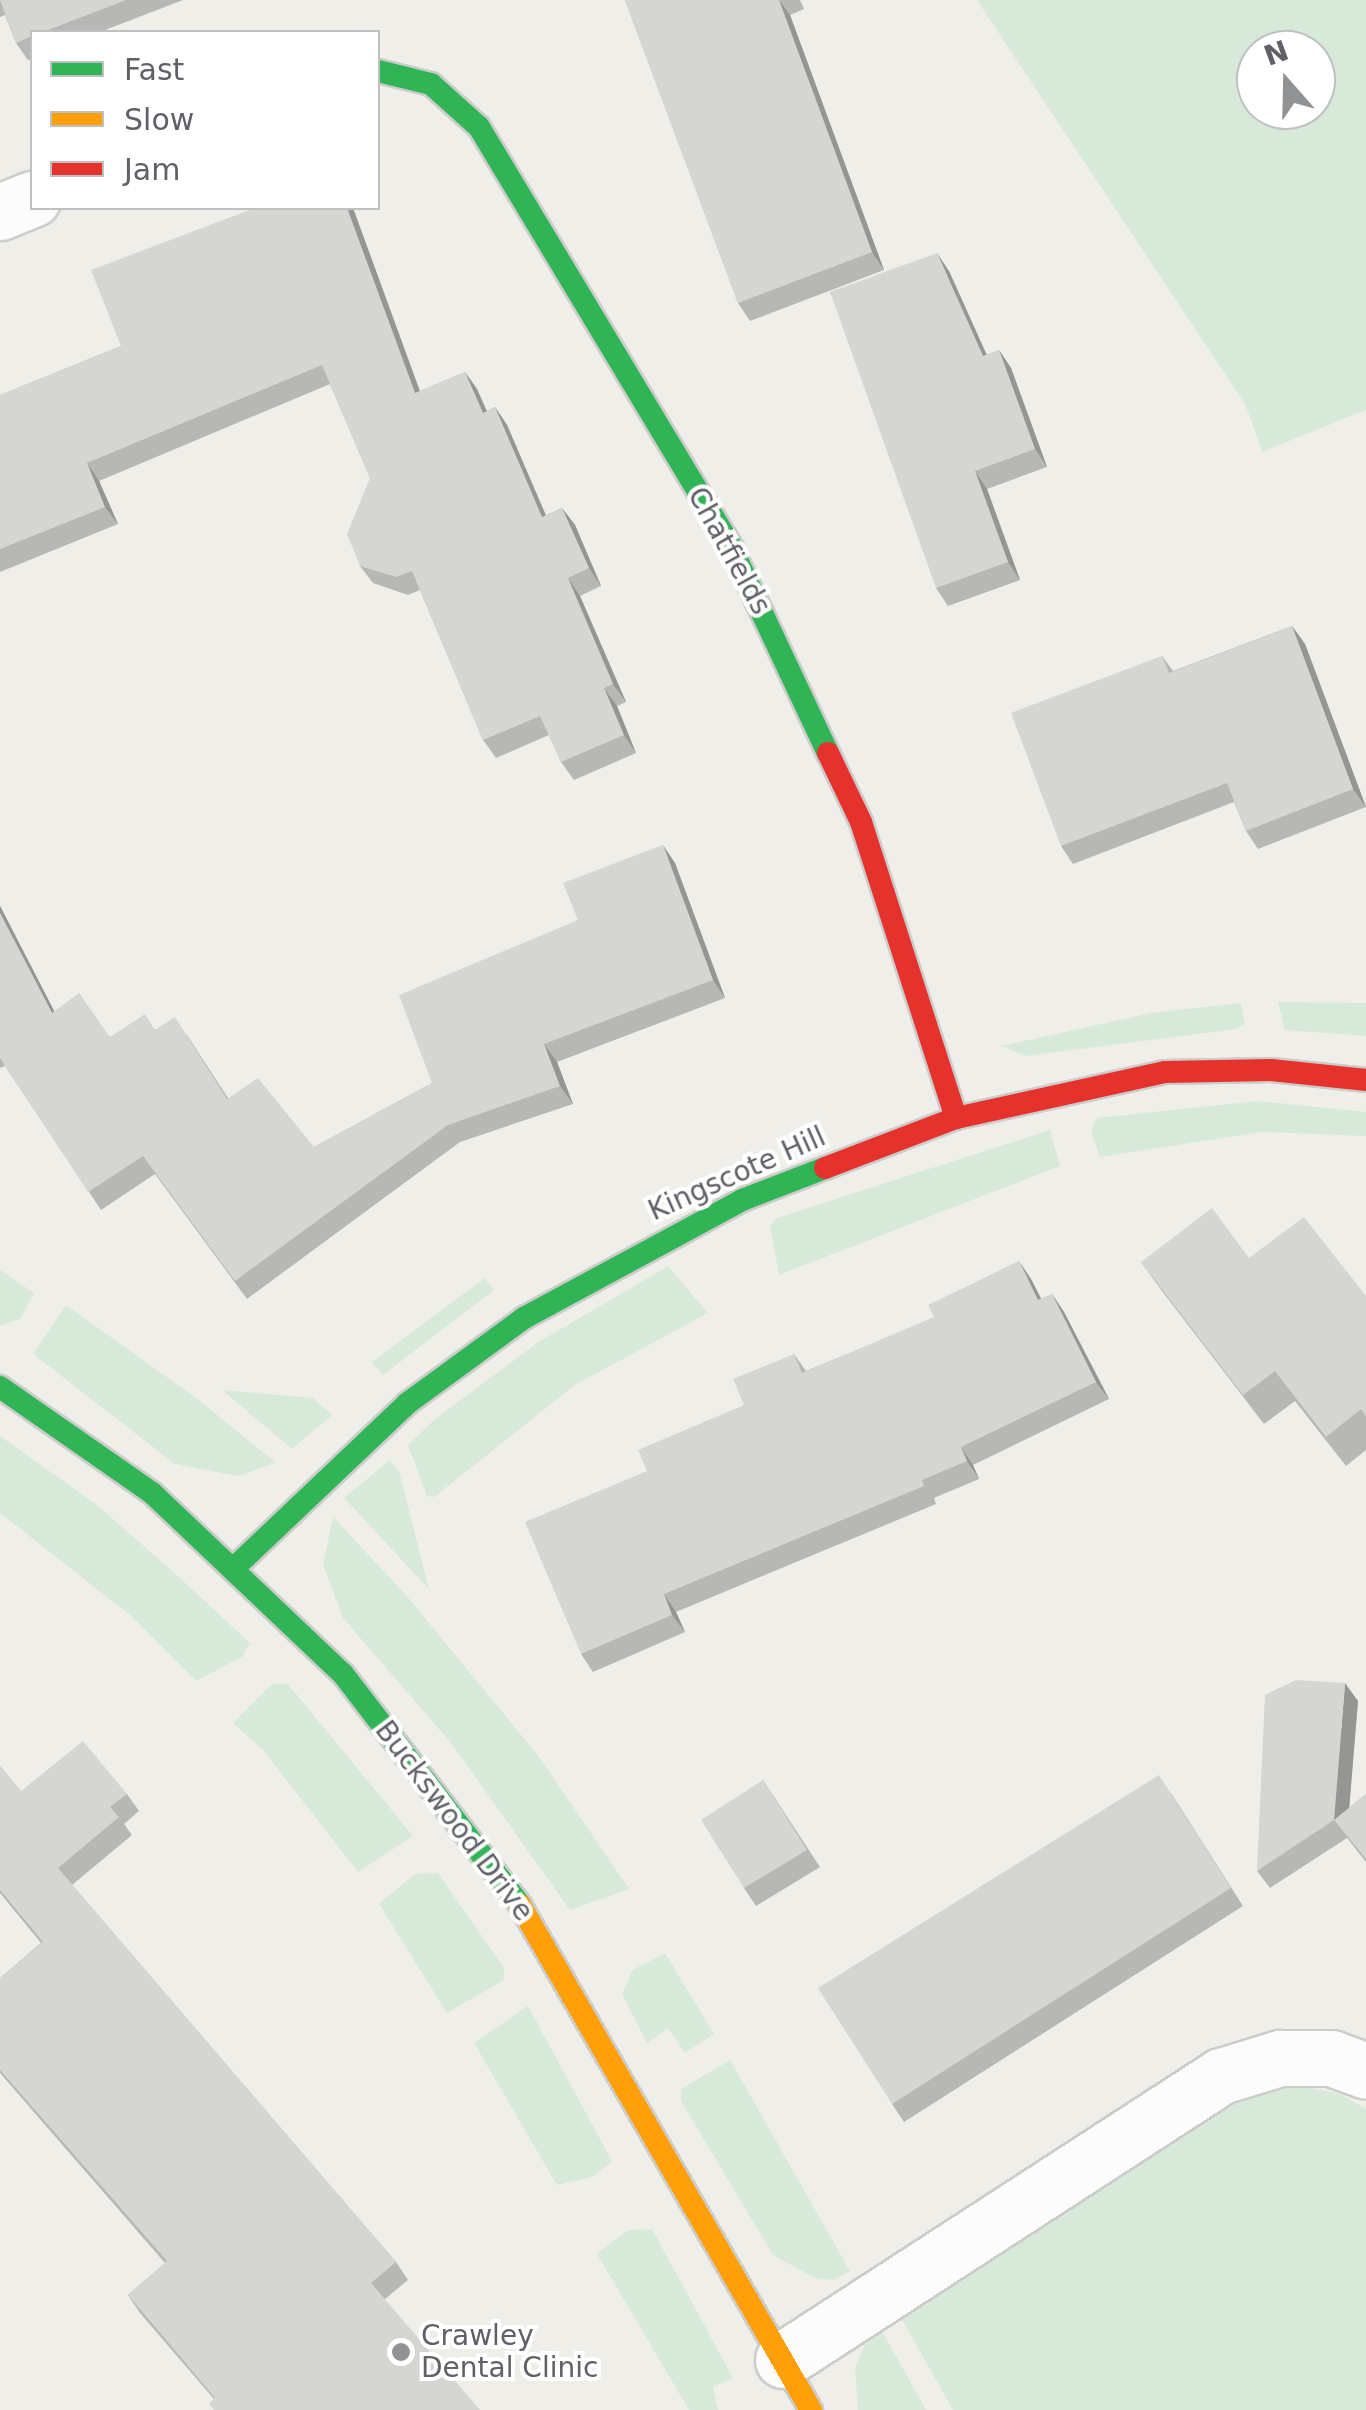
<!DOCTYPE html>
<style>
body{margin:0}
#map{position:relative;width:1366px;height:2410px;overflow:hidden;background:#efeee9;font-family:"DejaVu Sans",sans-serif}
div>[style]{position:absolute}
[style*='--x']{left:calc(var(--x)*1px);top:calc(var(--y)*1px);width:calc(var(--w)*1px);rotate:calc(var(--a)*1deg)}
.green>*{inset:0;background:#d7ead9}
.roads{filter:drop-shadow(2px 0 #cccccb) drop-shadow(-2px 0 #cccccb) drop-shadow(0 2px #cccccb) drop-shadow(0 -2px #cccccb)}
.street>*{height:55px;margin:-27.5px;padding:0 27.5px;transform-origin:27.5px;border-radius:27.5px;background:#fdfcfc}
.fast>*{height:22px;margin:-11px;padding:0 11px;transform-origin:11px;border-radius:11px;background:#30b455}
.slow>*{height:22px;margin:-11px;padding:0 11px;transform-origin:11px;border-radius:11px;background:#ff9f0a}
.jam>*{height:22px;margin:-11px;padding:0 11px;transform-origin:11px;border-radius:11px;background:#e5322d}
.wall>*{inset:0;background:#b7b7b5}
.shaded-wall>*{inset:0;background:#959593}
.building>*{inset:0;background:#d5d5d2}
.dots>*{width:28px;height:28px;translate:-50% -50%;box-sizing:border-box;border:5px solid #fff;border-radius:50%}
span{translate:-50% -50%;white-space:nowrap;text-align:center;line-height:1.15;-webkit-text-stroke:8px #fff;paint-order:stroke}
.street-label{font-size:28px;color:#5f6167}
.poi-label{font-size:28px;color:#5f6167}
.left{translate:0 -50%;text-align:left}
.legend{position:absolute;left:30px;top:30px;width:350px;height:180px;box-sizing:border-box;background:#fff;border:2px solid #bfc0c2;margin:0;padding:12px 18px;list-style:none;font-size:30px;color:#5f6167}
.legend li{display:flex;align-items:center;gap:20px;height:50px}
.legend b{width:50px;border:2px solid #bfc0c2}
.north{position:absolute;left:1236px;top:30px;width:100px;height:100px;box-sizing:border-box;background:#fff;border:2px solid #bfc0c2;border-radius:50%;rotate:340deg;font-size:28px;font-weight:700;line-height:40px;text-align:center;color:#5f6167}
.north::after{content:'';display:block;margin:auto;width:35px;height:45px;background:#919294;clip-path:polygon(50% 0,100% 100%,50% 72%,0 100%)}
</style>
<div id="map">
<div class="green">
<div style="clip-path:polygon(evenodd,977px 0,1366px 0,1366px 410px,1262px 452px,1246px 406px,977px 0,1256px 50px,1316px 50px,1316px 110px,1256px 110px,1256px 50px)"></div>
<div style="clip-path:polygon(1278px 1002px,1366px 1003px,1366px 1036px,1285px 1030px)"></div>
<div style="clip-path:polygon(1241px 1003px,1245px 1024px,1237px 1029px,1025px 1056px,1001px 1046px,1151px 1013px)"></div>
<div style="clip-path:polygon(1258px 1101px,1366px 1112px,1366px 1136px,1261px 1132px,1100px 1157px,1091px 1131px,1097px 1118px)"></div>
<div style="clip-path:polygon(1050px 1130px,1060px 1166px,779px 1275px,770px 1226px,777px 1218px)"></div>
<div style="clip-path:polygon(668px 1266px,708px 1313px,575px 1385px,434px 1497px,427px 1496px,408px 1445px,434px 1420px,537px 1343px)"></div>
<div style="clip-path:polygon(0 1270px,34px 1293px,20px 1319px,0 1326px)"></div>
<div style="clip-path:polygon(485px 1278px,494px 1290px,383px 1375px,372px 1362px)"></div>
<div style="clip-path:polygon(66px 1305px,199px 1400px,276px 1463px,238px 1476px,175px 1464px,33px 1354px)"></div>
<div style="clip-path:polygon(222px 1390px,313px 1398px,332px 1415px,292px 1449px)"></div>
<div style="clip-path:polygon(0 1436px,97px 1505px,169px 1568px,250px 1643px,242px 1657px,196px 1681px,130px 1615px,0 1513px)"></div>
<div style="clip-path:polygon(390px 1460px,399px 1471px,429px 1589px,344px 1498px)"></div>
<div style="clip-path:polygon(333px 1517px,406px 1595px,540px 1758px,629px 1889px,570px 1910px,451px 1743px,343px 1618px,323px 1565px)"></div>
<div style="clip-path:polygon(272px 1684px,288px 1684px,413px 1836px,358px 1872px,263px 1750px,233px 1723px)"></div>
<div style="clip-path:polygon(438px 1873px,504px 1968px,504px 1980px,447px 2013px,379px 1904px,415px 1874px)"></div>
<div style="clip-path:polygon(665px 1953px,714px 2034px,685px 2053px,668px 2028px,647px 2043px,622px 1994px,633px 1970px)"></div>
<div style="clip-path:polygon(528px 2006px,612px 2161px,592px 2177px,557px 2185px,474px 2043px)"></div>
<div style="clip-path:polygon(730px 2060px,850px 2271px,834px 2280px,815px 2278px,773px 2255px,681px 2101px,681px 2089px)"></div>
<div style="clip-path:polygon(1296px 2085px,1340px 2094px,1366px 2109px,1366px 2410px,953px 2410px,900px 2316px,1243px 2099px)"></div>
<div style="clip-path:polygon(652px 2229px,733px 2378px,713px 2387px,718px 2410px,689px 2410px,597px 2254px,628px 2230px)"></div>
<div style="clip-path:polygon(882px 2331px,926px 2410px,858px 2410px,855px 2368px,865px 2344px)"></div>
</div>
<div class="roads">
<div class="street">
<div style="--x:0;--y:212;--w:35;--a:-22"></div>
<div style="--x:783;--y:2360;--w:522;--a:-32.96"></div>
<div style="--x:1221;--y:2076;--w:62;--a:-17"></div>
<div style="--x:1280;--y:2058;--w:51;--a:0"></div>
<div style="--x:1331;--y:2058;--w:37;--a:20"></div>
</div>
<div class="fast">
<div style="--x:378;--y:71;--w:55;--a:13.8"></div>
<div style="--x:431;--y:84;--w:64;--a:41.9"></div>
<div style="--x:479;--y:127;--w:490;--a:59"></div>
<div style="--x:731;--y:547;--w:228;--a:64.8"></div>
<div style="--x:0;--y:1387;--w:185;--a:34.9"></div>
<div style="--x:152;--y:1493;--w:263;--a:43.5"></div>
<div style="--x:343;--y:1674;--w:291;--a:52.5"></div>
<div style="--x:234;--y:1568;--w:240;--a:-43.5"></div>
<div style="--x:408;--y:1403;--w:144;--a:-36.2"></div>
<div style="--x:524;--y:1318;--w:248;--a:-28.4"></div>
<div style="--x:742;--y:1200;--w:89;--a:-21.1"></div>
</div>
<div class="slow">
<div style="--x:520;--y:1905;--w:583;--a:60.05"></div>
</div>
<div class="jam">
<div style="--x:828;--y:753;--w:76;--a:64.4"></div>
<div style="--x:861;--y:822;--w:311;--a:72.2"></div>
<div style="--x:825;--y:1168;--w:140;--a:-20.9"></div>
<div style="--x:956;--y:1118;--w:214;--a:-12.4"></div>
<div style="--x:1165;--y:1072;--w:106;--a:-1.1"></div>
<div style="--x:1271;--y:1070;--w:96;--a:6"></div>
</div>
</div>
<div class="wall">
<div style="clip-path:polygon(0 0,183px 0,100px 32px,32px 32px,32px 59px,28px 60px,16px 43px,5px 15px,0 17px)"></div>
<div style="clip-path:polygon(625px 0,800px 0,804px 9px,790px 15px,884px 270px,750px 321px,738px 303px)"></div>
<div style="clip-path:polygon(353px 208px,420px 391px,465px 372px,477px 389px,487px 411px,495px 407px,507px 425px,546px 515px,562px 508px,575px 525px,601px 586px,580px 596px,626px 702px,617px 706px,636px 753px,574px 780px,561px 762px,549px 735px,496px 758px,483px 740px,420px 590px,408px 595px,373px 583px,360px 566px,370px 478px,330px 384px,99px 481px,118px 524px,0 572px,0 395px,121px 346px)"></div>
<div style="clip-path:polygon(949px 271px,987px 355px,999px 350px,1011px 368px,1047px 467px,987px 489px,1020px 580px,948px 606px,936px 588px)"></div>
<div style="clip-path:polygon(1292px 626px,1305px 644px,1366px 807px,1258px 849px,1246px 831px,1234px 802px,1073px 864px,1061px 846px,1162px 656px,1173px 671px)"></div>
<div style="clip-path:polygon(675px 863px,725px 998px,557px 1062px,573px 1104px,460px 1142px,247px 1299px,155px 1174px,101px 1210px,5px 1066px,0 1068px,0 906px,54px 1011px,110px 1037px,156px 1029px,187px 1035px,228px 1098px,314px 1147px,432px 1083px,578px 920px)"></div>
<div style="clip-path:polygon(1249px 1258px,1366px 1296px,1366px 1450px,1346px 1466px,1295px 1401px,1264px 1424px,1162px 1291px,1141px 1262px)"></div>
<div style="clip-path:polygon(1031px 1279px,1041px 1299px,1052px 1294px,1064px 1312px,1109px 1399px,973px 1465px,979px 1479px,934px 1498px,936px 1504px,676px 1612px,685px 1632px,593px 1672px,581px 1654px,647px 1471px,744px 1405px,794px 1354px,806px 1371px)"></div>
<div style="clip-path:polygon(1358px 1701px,1349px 1808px,1366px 1794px,1366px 1862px,1347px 1838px,1270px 1888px,1257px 1871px)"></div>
<div style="clip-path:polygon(0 1766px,21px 1791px,127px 1794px,139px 1811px,124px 1824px,132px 1835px,72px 1885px,396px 2262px,408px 2280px,385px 2299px,214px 2399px,140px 2313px,128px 2295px,165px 2263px,0 2073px,0 1978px,41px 1943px,0 1893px)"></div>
<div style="clip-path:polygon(763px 1780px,820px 1867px,756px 1906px,744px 1888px)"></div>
<div style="clip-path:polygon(1171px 1793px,1243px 1906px,904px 2122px,892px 2104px)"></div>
</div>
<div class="shaded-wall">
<div style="clip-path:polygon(779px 0,790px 15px,884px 270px,872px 252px)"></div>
<div style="clip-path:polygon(347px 208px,353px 208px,427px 411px,415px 393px)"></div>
<div style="clip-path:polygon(937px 253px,949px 271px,995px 374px,983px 356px)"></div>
<div style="clip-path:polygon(999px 350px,1011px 368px,1047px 467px,1035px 449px)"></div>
<div style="clip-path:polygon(465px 372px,477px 389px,495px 431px,483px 413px)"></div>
<div style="clip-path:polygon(495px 407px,507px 425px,554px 535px,542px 517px)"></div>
<div style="clip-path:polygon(87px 463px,99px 481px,118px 524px,105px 507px)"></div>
<div style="clip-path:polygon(975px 471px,987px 489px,1020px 580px,1008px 562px)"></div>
<div style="clip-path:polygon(562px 508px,575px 525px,601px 586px,589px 568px)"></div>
<div style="clip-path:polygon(568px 578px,580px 596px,626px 702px,613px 684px)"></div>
<div style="clip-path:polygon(1292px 626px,1305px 644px,1366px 807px,1353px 789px)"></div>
<div style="clip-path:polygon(604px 688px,617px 706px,636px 753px,624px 735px)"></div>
<div style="clip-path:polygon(663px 845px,675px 863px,725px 998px,713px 980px)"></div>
<div style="clip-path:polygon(0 906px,64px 1030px,52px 1013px,0 913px)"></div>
<div style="clip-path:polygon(544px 1044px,557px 1062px,573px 1104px,560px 1086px)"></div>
<div style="clip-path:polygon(1019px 1261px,1031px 1279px,1051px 1318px,1038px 1300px)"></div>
<div style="clip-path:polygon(1052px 1294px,1064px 1312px,1109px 1399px,1096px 1382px)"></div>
<div style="clip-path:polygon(961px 1447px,973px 1465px,979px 1479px,967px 1461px)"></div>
<div style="clip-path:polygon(664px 1594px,676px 1612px,685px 1632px,672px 1615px)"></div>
<div style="clip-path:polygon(1345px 1683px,1358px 1701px,1347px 1835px,1334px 1820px,1347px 1838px,1334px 1820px)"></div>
</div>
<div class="building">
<div style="clip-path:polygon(0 0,126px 0,43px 32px,32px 32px,32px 36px,16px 43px)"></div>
<div style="clip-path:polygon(625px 0,779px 0,872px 252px,738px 303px)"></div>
<div style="clip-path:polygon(255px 208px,347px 208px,415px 393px,465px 372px,483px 413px,495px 407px,542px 517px,562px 508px,589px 568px,568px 578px,613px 684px,604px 688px,624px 735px,561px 762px,540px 716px,483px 740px,412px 571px,396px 577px,360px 566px,347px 534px,370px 478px,322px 365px,87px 463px,105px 507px,0 549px,0 395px,121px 346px,91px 270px)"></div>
<div style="clip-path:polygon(937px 253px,983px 356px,999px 350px,1035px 449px,975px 471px,1008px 562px,936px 588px,830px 292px)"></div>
<div style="clip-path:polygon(1292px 626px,1353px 789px,1246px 831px,1227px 783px,1061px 846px,1011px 713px,1162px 656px,1169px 673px)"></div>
<div style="clip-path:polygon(663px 845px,713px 980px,544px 1044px,560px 1086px,448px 1125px,235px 1281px,143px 1156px,88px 1192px,0 1058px,0 913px,52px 1013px,79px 993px,110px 1037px,145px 1014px,155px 1030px,175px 1017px,227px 1099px,258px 1078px,314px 1147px,432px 1083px,399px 995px,578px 920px,563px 883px)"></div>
<div style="clip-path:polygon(1212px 1208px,1249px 1258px,1304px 1217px,1366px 1296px,1366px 1416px,1361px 1409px,1326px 1437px,1275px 1371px,1243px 1395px,1141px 1262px)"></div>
<div style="clip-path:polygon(1019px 1261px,1038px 1300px,1052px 1294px,1096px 1382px,961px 1447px,967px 1461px,922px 1480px,924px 1486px,664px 1594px,672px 1615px,581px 1654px,525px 1522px,647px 1471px,638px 1450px,744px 1405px,733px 1379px,794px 1354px,802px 1373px,934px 1317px,928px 1305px)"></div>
<div style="clip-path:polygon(1296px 1680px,1345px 1683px,1334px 1820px,1257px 1871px,1265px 1695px)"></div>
<div style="clip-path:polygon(83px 1741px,127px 1794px,110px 1807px,119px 1817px,58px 1868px,396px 2262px,371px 2283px,480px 2410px,214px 2410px,209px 2404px,215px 2398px,128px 2295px,167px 2261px,0 2070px,0 1978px,43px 1942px,0 1890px,0 1766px,21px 1791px)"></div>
<div style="clip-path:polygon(1159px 1775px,1231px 1888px,892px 2104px,818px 1988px)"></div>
<div style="clip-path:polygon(763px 1780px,807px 1850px,744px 1888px,701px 1820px)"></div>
<div style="clip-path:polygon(1366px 1794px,1366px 1859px,1334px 1820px)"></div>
</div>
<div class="dots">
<div style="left:401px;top:2352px;background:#919294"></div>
</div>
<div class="street-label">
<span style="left:729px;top:551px;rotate:61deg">Chatfields</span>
<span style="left:737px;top:1174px;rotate:-24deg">Kingscote Hill</span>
<span style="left:454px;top:1821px;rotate:53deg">Buckswood Drive</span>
</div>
<div class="poi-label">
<span class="left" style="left:421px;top:2352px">Crawley<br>Dental Clinic</span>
</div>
<ul class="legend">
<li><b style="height:12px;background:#30b455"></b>Fast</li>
<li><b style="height:12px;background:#ff9f0a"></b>Slow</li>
<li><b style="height:12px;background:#e5322d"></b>Jam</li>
</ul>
<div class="north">N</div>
</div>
